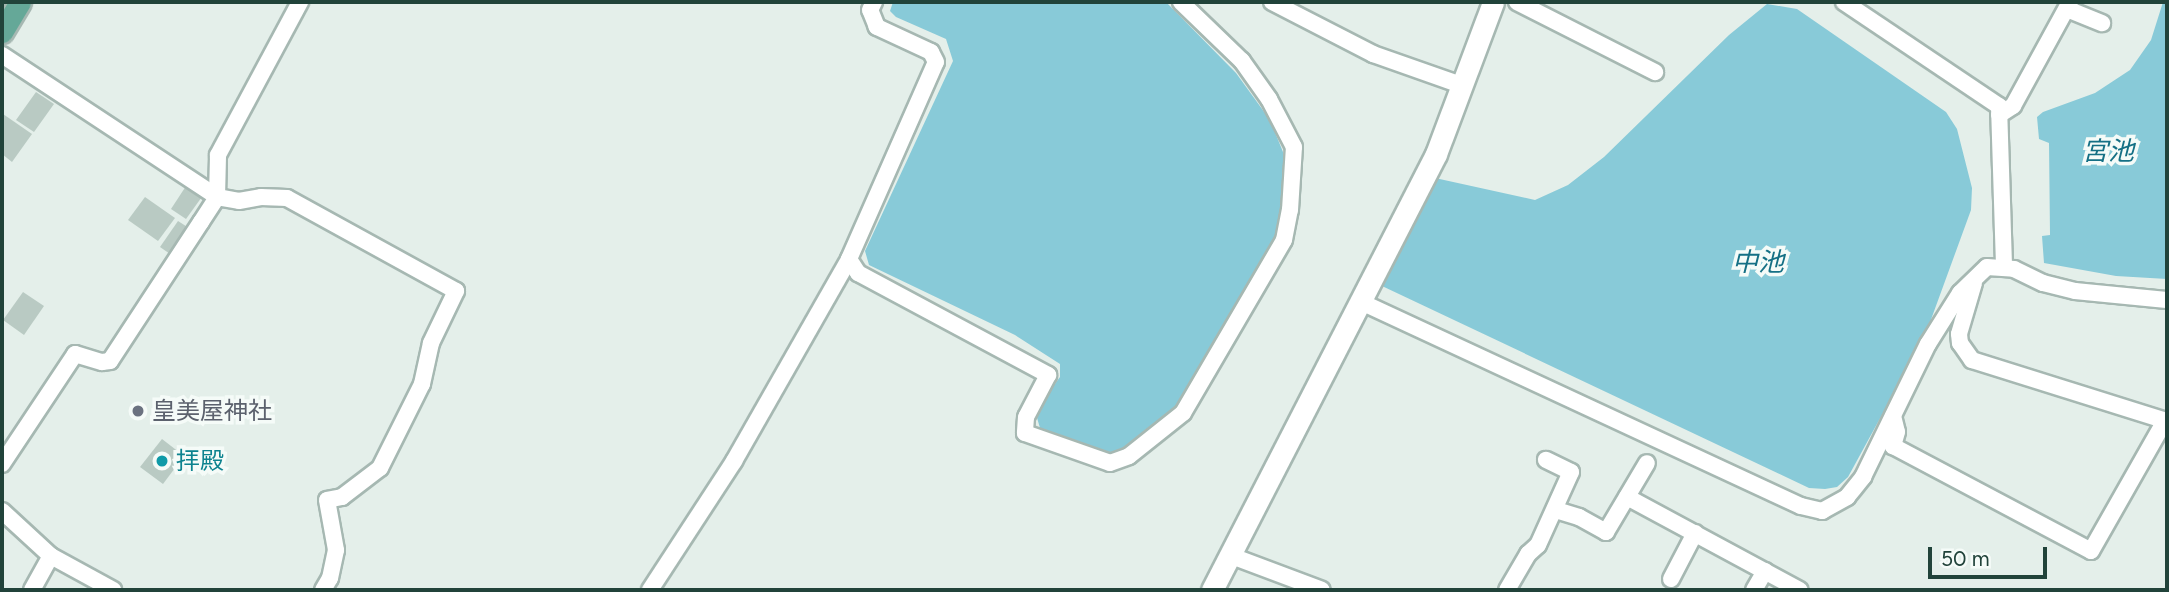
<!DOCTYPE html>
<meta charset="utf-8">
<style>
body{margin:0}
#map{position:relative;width:2169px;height:592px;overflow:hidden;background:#e4efea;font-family:Figtree,"Noto Sans JP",sans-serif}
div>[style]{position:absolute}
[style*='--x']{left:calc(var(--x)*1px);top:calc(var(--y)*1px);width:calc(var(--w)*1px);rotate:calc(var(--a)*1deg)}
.water>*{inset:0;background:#88cad8}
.building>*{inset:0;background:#b9cac3}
.roads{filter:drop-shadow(2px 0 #a6b8b2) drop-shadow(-2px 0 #a6b8b2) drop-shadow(0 2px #a6b8b2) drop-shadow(0 -2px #a6b8b2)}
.minor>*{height:16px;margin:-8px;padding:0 8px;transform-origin:8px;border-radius:8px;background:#fff}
.tertiary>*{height:21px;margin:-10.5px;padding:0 10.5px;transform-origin:10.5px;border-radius:10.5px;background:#fff}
.primary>*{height:21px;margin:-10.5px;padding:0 10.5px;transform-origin:10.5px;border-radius:10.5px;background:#65a898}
.dots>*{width:19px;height:19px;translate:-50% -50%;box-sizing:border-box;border:4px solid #f5fbf8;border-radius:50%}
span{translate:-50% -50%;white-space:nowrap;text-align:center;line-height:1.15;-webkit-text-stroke:7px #f5fbf8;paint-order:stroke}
.worship-label{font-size:24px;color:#5b616d}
.left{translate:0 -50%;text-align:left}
.culture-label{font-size:24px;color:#0d838f}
.water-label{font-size:26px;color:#157085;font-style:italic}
.frame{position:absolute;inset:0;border:4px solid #21433a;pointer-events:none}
.scale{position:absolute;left:1928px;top:547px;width:119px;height:32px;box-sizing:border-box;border:4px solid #21433a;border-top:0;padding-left:9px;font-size:21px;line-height:24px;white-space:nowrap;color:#21433a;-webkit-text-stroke:5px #f5fbf8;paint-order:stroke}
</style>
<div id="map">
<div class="water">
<div style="clip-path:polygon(893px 2px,1166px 2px,1236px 73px,1270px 120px,1283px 152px,1286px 173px,1283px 214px,1272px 246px,1236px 313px,1166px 423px,1134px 447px,1106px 458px,1080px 450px,1040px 428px,1035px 411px,1060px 377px,1060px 364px,1015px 335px,869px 265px,865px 251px,953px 61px,946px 39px,896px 17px,890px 11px)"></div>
<div style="clip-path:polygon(2163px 2px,2167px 2px,2167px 279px,2116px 276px,2044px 263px,2042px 236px,2050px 235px,2049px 143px,2039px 139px,2037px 117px,2043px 112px,2095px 93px,2130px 70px,2151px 40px)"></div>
<div style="clip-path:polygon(1767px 4px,1797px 9px,1946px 112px,1957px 129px,1972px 188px,1971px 210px,1925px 336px,1848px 477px,1837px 487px,1825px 489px,1809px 488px,1382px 286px,1435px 178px,1535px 200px,1568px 185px,1604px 157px,1729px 35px)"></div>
</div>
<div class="building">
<div style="clip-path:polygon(36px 92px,54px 104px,34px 132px,16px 120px)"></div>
<div style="clip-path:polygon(3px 114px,32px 134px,12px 162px,2px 154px)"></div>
<div style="clip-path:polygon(188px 183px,204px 194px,186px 219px,171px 209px)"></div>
<div style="clip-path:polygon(145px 197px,175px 218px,158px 241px,128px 220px)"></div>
<div style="clip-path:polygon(178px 221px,192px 230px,173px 256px,160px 247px)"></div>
<div style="clip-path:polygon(23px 292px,44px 306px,24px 335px,3px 320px)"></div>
<div style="clip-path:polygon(162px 439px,184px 456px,163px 484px,140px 467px)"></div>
</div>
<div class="roads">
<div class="minor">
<div style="--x:1272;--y:2;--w:114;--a:27.2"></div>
<div style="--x:1373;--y:54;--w:93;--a:19.4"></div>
<div style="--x:1517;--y:2;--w:155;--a:26.9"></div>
<div style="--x:1844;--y:2;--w:187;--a:33.9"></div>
<div style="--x:1999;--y:106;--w:162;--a:88.2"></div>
<div style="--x:2067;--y:9;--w:38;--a:22"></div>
<div style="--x:2;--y:55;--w:258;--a:33.4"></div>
<div style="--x:217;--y:197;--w:22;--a:10"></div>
<div style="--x:239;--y:201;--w:22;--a:-10"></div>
<div style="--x:261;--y:197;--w:26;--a:2"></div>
<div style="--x:287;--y:198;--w:193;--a:28.8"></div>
<div style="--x:456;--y:291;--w:58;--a:115.7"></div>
<div style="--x:431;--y:343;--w:42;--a:102.4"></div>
<div style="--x:422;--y:384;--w:94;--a:116.6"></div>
<div style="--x:380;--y:468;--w:48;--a:142.7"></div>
<div style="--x:342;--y:497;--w:15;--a:169"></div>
<div style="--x:327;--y:500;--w:51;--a:79.8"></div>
<div style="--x:336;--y:550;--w:29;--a:102"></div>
<div style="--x:330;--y:578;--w:14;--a:120"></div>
<div style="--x:1999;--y:115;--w:17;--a:-33"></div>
<div style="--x:2013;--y:106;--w:119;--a:-61.3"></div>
<div style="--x:849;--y:259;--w:17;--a:57"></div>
<div style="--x:858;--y:273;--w:216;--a:28.2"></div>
<div style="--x:1048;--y:375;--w:47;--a:117.6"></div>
<div style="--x:1026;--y:417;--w:16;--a:94"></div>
<div style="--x:1025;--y:433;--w:90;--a:19.4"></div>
<div style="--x:1110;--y:463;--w:20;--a:-20"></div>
<div style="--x:1129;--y:456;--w:69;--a:-38.5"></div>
<div style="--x:1183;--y:413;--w:200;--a:-59.7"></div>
<div style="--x:1284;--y:240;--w:31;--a:-79"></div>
<div style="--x:1290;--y:210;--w:63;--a:-86.4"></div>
<div style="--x:1294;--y:147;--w:54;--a:-117.5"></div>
<div style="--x:1269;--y:99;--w:47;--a:-125.4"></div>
<div style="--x:1242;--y:61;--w:85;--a:-136"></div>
<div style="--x:1974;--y:283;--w:53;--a:106.4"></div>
<div style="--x:1959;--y:334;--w:9;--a:84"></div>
<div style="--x:1960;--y:343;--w:21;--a:55"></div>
<div style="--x:1972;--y:360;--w:204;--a:17.4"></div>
<div style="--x:1359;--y:301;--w:487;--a:24.9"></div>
<div style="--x:1801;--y:506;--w:22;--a:13"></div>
<div style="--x:1822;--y:511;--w:29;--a:-29"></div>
<div style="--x:1847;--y:497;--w:26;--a:-51"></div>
<div style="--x:1863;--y:477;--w:148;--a:-64"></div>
<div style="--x:1928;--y:344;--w:60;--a:-57.9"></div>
<div style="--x:1960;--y:293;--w:37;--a:-44"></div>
<div style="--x:1987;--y:267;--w:27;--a:4"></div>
<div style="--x:2014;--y:269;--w:32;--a:26"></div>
<div style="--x:2043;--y:283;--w:33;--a:14"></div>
<div style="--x:2075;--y:291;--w:92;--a:5.6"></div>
<div style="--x:1893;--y:416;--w:16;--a:76"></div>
<div style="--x:1897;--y:432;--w:15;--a:106"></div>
<div style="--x:1893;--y:446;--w:224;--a:27.9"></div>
<div style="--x:2091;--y:551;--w:150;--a:-60.4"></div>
<div style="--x:2;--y:464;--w:132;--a:-56.4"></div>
<div style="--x:75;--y:354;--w:28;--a:17"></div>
<div style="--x:102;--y:362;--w:8;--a:-7"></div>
<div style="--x:110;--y:361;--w:166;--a:-56.8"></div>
<div style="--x:201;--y:222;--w:30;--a:-57"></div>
<div style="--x:217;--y:197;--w:42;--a:-88.6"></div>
<div style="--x:218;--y:155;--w:174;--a:-61.8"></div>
<div style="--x:1627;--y:497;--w:196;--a:28.3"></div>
<div style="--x:1556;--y:510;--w:24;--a:17"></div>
<div style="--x:1579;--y:517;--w:31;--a:29"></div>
<div style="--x:1606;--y:532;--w:80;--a:-59.3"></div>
<div style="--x:2;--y:511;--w:67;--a:42.6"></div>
<div style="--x:51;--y:556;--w:71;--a:28.7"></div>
<div style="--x:1229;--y:555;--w:99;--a:20.6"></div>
<div style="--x:1671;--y:579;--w:52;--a:-62.4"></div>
<div style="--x:32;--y:590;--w:39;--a:-61"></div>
<div style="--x:650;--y:590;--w:154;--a:-56.9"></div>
<div style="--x:734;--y:461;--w:232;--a:-60.3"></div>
<div style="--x:849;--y:259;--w:215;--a:-66.2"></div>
<div style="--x:936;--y:62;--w:11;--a:-117"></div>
<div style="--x:931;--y:52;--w:60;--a:-155.2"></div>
<div style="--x:877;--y:27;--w:18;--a:-112"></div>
<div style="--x:870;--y:10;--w:9;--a:-63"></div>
<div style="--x:1507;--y:590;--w:42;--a:-59.7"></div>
<div style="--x:1528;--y:554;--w:13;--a:-42"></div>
<div style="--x:1538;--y:545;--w:80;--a:-65.7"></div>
<div style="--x:1571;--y:472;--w:28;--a:-154"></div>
<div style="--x:1754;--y:590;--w:22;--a:-60"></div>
</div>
<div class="tertiary">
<div style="--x:1212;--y:590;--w:490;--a:-62.8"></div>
<div style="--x:1436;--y:154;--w:162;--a:-69.4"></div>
</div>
<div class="primary">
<div style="--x:2;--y:32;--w:35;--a:-59"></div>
</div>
</div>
<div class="dots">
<div style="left:138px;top:411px;background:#6b7280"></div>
<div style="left:162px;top:461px;background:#0f9aa8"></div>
</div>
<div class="worship-label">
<span class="left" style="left:152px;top:411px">皇美屋神社</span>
</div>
<div class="culture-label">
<span class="left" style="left:176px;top:461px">拝殿</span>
</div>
<div class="water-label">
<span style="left:2108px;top:152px">宮池</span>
<span style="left:1758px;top:263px">中池</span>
</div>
<div class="frame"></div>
<div class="scale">50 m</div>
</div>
